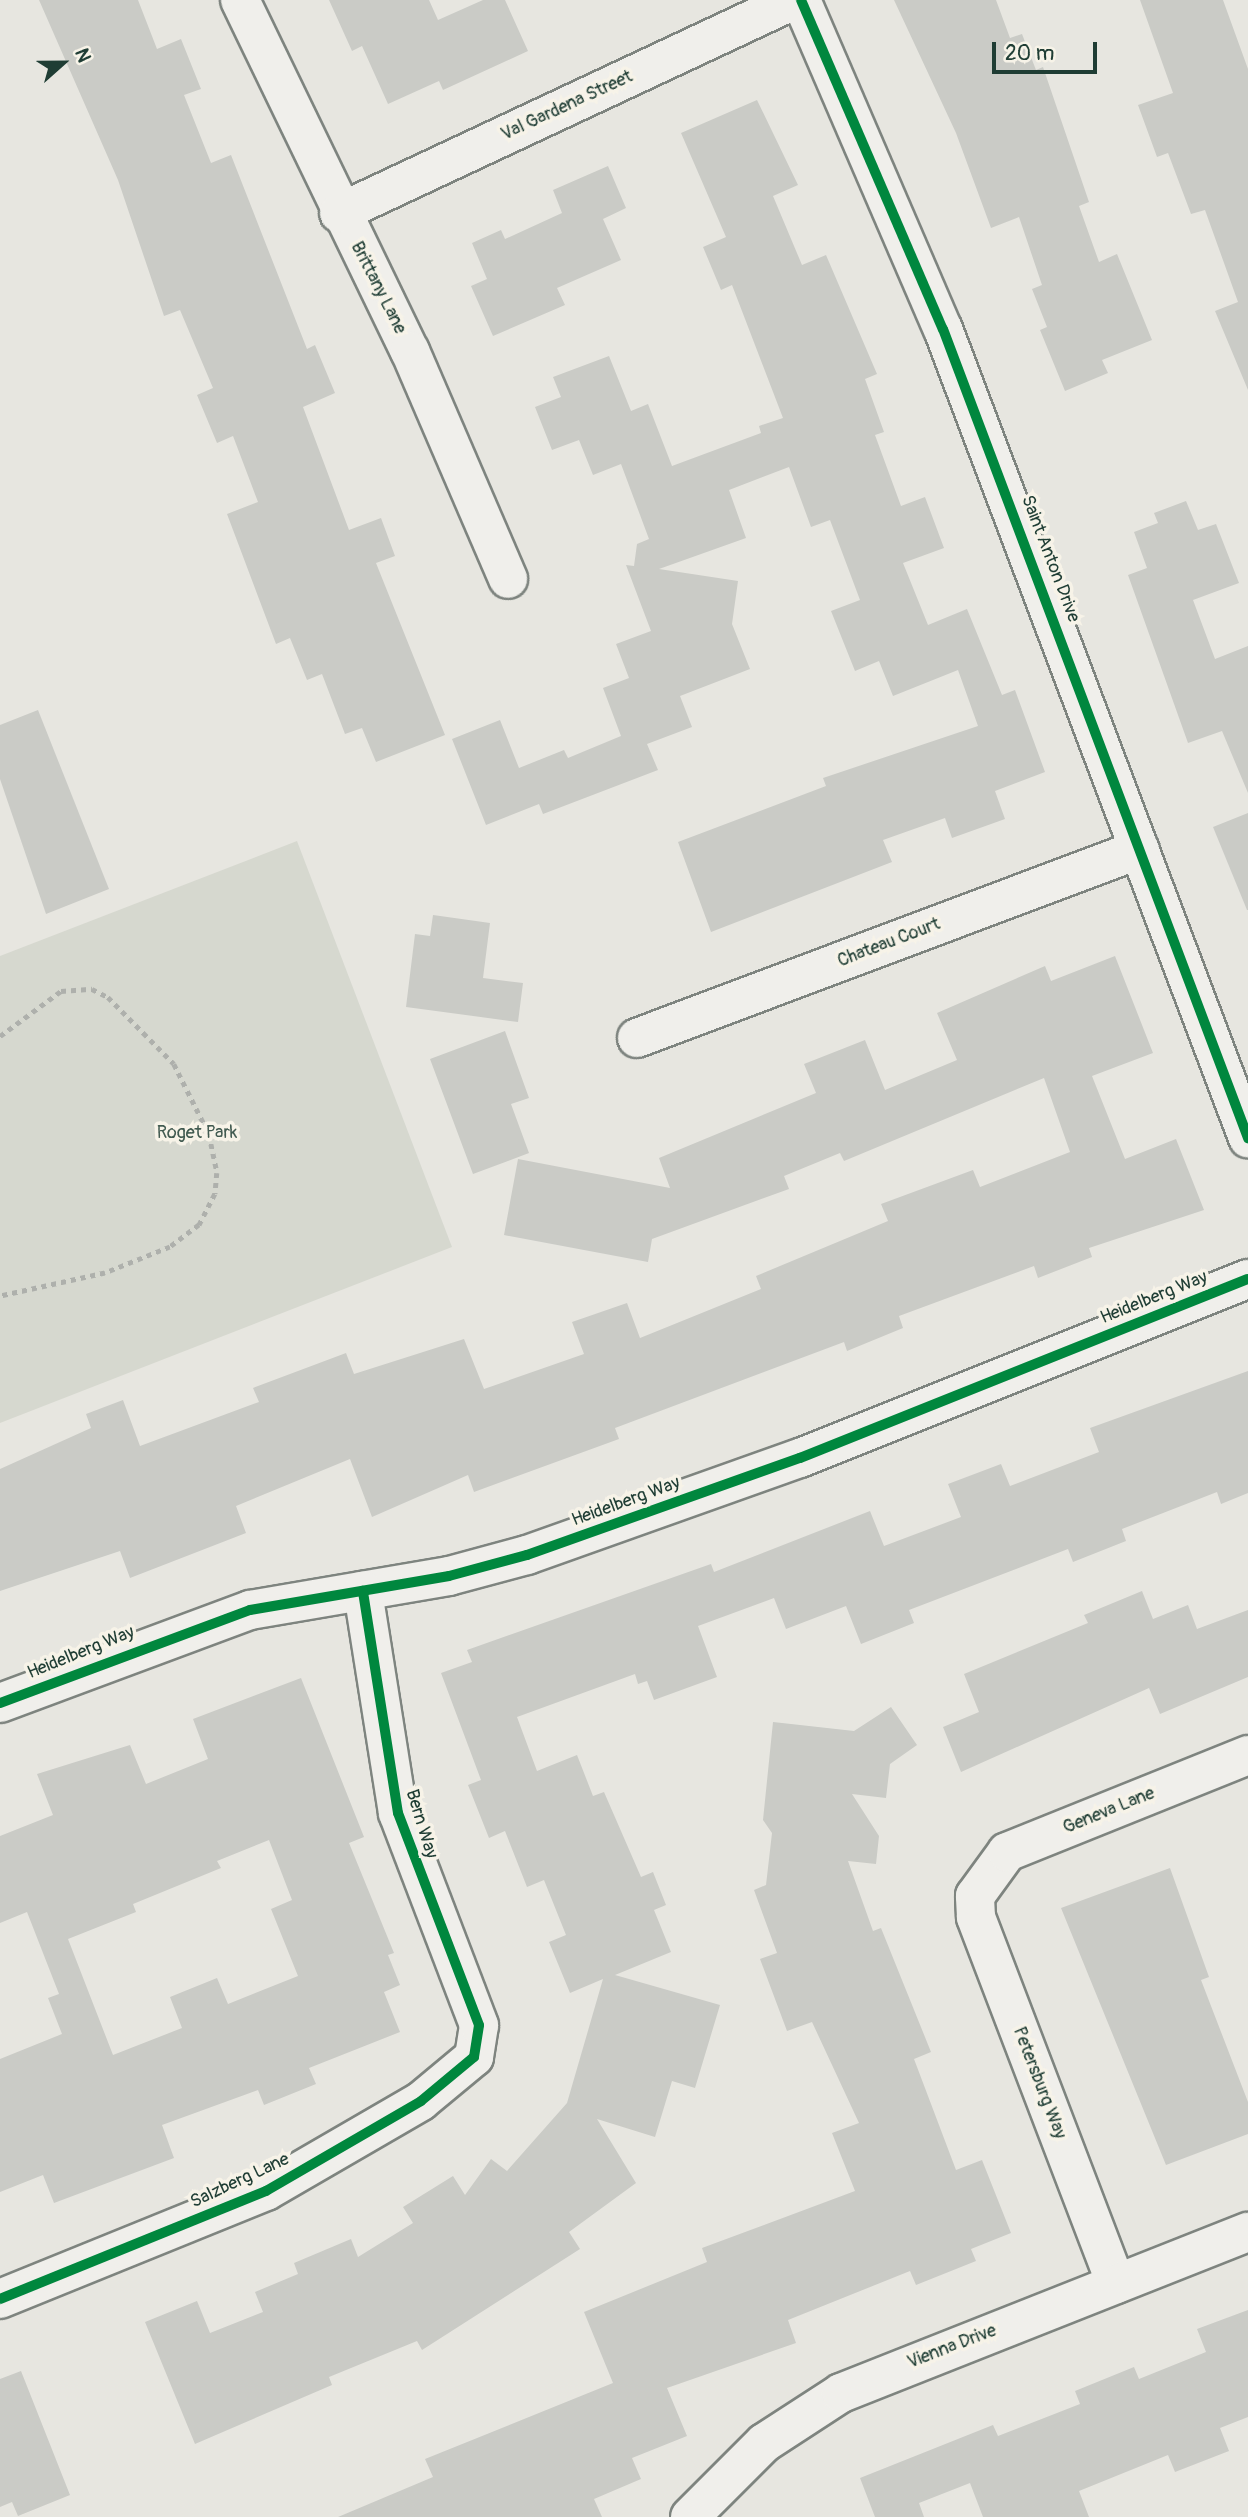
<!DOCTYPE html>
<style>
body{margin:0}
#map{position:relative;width:1248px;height:2517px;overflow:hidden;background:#e7e6e0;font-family:Pangolin,sans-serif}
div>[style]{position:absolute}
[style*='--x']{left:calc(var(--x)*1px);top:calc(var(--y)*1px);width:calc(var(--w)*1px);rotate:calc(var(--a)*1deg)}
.green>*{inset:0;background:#d6d8cf}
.building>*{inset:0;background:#cacbc6}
.path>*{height:4.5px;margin-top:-2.25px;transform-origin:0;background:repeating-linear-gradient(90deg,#aeb0ac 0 5px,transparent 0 10px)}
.roads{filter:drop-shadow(2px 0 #7e847f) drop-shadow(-2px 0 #7e847f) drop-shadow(0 2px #7e847f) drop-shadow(0 -2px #7e847f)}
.minor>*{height:38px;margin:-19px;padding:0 19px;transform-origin:19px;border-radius:19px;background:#f0efeb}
.cycleway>*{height:10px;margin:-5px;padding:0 5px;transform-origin:5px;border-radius:5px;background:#00873e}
span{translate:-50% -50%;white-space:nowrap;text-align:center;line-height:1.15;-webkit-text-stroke:7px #f7f3e8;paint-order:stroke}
.street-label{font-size:18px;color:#1f3d34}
.park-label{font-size:18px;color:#415a50}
.north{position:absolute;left:28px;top:28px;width:70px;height:70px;-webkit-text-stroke:5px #f7f3e8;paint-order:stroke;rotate:69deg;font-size:19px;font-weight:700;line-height:28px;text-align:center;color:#1f3d34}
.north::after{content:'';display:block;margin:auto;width:24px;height:32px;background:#1f3d34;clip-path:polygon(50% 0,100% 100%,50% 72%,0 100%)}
.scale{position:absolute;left:992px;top:42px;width:105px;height:32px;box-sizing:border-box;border:4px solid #1f3d34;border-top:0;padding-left:9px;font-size:21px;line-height:24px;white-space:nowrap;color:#1f3d34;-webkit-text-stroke:5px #f7f3e8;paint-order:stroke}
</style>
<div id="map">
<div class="green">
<div style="clip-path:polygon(297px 841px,452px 1247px,0 1423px,0 956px)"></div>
</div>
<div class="building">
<div style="clip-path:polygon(39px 0,138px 0,157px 49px,181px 39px,201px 89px,184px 95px,211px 163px,231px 155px,307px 349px,315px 345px,335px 393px,303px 407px,349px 530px,381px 518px,395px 556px,376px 563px,445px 735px,376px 762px,362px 728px,345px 734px,322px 674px,307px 680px,290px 638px,276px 644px,227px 514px,258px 502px,233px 436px,217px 443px,197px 395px,213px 388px,180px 310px,164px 316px,118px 180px)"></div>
<div style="clip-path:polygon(329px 0,429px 0,438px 20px,483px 0,505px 0,528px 51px,443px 90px,439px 81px,388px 104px,362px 46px,352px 51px)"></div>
<div style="clip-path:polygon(894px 0,996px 0,1010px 38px,1022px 34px,1036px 70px,1043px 67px,1089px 202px,1079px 206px,1099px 262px,1117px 254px,1152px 340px,1102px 360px,1108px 373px,1065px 391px,1040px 330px,1047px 327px,1032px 289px,1042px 285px,1019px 217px,991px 228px,956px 133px)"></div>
<div style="clip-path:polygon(1140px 0,1223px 0,1248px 69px,1248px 390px,1215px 311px,1238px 302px,1205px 210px,1191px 214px,1168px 153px,1157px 157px,1138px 105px,1173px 93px)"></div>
<div style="clip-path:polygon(757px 100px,798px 185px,773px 196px,802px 265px,826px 255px,877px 374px,865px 379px,884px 432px,875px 435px,901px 506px,925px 497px,944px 548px,903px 563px,928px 625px,967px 609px,1002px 695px,1015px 690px,1045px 772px,995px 791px,1005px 819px,952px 838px,945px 818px,883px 840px,892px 862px,711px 932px,678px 842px,826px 786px,823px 778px,978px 726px,958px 670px,893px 696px,879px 661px,855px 671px,831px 611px,860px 600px,830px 520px,811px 527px,789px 467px,729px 490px,746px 538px,659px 569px,738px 581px,732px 624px,750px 669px,680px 696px,692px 727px,647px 744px,658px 770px,543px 814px,539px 804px,486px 825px,452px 739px,500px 720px,519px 768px,564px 750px,568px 758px,621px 736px,603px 688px,629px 678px,616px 644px,651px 631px,626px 565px,634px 566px,637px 544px,649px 539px,621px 464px,593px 475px,579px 440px,552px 450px,535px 407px,561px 397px,553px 377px,609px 356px,631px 411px,648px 404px,672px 466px,761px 433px,759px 426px,783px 418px,732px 285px,721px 290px,703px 247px,726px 237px,681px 133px)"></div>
<div style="clip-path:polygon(608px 166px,626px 208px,603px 219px,621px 260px,557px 288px,565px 305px,493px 336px,471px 286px,487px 279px,472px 243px,501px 230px,505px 239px,562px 213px,553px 190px)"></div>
<div style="clip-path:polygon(1186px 501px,1198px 530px,1216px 524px,1239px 583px,1193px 600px,1215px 659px,1248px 646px,1248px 793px,1222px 731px,1188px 743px,1128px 575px,1147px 568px,1134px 532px,1158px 523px,1154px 513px)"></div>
<div style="clip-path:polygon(38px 710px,109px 889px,46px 914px,0 779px,0 725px)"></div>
<div style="clip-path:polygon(1248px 813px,1248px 910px,1247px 910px,1213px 827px)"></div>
<div style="clip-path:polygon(433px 915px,490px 923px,483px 978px,523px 983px,518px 1022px,406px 1007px,415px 934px,430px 936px)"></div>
<div style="clip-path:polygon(1115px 956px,1153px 1053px,1092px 1076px,1125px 1159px,1176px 1139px,1204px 1210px,1089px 1248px,1092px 1257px,1038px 1278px,1034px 1266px,899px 1316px,903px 1328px,847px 1351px,844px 1342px,615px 1428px,619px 1439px,474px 1492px,468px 1475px,372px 1517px,350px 1459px,236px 1506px,246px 1533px,130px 1578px,120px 1551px,0 1591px,0 1469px,91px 1428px,86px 1414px,123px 1400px,140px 1446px,259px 1402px,253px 1388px,346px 1353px,354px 1374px,464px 1339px,484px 1389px,584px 1354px,572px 1322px,627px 1303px,640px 1338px,761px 1289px,756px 1276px,888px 1221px,881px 1204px,973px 1170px,980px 1187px,1070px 1152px,1044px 1078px,844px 1161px,840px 1153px,784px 1176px,789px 1189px,652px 1239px,648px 1262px,504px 1235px,518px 1159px,670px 1188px,659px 1158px,816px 1093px,804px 1064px,865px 1040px,885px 1090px,957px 1060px,937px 1013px,1045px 966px,1051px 981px)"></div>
<div style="clip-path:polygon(505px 1031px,529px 1098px,511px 1104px,529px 1153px,473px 1174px,430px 1059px)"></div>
<div style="clip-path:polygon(1248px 1371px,1248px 1493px,1221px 1504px,1217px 1492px,1122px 1529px,1126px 1541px,1073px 1562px,1068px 1549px,909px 1610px,914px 1623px,861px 1644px,846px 1606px,786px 1629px,774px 1598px,698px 1626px,717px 1677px,654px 1700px,647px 1681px,638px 1684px,635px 1674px,517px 1717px,537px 1771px,577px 1755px,593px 1796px,604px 1792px,641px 1877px,653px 1872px,666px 1905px,654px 1910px,671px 1952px,615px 1975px,720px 2005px,695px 2088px,672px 2081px,655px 2137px,597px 2119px,636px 2183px,569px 2232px,580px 2249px,422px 2350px,417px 2341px,329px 2377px,332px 2385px,195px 2444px,145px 2322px,197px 2301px,210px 2333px,263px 2312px,255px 2292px,298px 2274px,294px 2263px,351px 2239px,358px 2257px,413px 2223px,403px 2207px,453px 2176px,465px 2195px,491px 2159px,507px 2171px,567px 2103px,603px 1979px,570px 1993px,549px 1942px,566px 1935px,544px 1880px,527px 1887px,505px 1831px,489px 1838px,468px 1785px,481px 1780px,441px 1673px,472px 1662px,467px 1650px,711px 1564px,714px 1572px,870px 1511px,884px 1546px,961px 1517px,948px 1484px,1001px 1464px,1010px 1486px,1099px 1452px,1090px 1428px)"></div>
<div style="clip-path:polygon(1142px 1591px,1153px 1619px,1188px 1605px,1197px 1629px,1248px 1610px,1248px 1677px,1160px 1714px,1149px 1688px,961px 1772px,943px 1727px,979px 1712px,964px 1674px,1088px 1623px,1084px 1615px)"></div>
<div style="clip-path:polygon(evenodd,301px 1678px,364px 1837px,349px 1843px,394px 1953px,388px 1955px,400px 1985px,384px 1992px,400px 2032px,309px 2068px,316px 2084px,264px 2105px,258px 2090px,162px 2125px,174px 2158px,54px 2203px,43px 2175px,0 2192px,0 2059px,62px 2034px,48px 1998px,59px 1994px,27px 1912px,0 1923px,0 1836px,53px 1815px,37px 1774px,130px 1745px,146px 1784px,208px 1759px,193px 1719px,301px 1678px,269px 1840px,292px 1900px,271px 1909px,298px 1976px,228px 2004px,217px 1978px,170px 1997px,182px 2028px,113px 2055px,68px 1939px,136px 1912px,133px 1904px,221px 1868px,217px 1861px,269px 1840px)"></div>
<div style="clip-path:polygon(891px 1707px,917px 1745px,890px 1764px,886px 1798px,852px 1794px,879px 1836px,876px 1864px,848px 1861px,873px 1931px,881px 1928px,931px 2052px,914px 2059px,956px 2170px,982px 2160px,1011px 2233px,971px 2249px,976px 2261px,916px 2285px,910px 2271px,788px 2320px,796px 2343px,667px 2388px,687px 2436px,632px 2458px,641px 2479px,594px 2499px,602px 2517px,338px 2517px,433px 2477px,425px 2459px,613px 2383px,584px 2312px,707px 2262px,702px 2248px,855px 2191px,832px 2133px,859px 2123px,812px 2022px,787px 2031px,760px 1959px,777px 1953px,754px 1890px,766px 1885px,772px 1833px,763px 1820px,773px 1722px,854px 1731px)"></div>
<div style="clip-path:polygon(1170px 1868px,1209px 1977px,1201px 1980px,1248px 2102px,1248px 2134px,1166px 2165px,1061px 1908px)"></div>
<div style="clip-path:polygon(1248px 2310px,1248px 2417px,1220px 2428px,1229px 2451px,1175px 2472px,1168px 2455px,1079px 2491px,1089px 2517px,983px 2517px,970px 2483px,919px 2503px,924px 2517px,875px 2517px,860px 2478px,993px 2425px,998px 2436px,1080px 2404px,1075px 2391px,1134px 2367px,1139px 2379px,1206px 2352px,1197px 2329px)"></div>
<div style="clip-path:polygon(21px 2371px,70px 2495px,18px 2516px,12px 2502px,0 2507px,0 2379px)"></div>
</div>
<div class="path">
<div style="--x:0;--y:1036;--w:76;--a:-36.4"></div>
<div style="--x:61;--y:991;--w:31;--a:-4"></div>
<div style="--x:92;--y:989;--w:18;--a:27"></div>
<div style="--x:108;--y:997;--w:94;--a:45.4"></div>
<div style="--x:174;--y:1064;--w:78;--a:63.4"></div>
<div style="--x:209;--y:1134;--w:40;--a:78"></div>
<div style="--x:217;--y:1173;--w:21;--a:95"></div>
<div style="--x:215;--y:1194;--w:35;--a:117"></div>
<div style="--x:199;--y:1225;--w:36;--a:143"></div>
<div style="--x:170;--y:1247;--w:70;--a:158.2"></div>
<div style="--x:105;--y:1273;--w:107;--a:167.6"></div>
</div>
<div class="roads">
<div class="minor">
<div style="--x:240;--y:0;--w:390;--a:64.2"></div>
<div style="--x:410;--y:351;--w:248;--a:66.7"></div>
<div style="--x:801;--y:0;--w:358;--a:66.7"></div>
<div style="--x:943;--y:329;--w:865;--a:69.34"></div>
<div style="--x:339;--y:213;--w:502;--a:-25.09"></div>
<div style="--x:637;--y:1038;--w:537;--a:-20.59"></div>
<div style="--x:0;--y:1703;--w:267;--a:-20.4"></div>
<div style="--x:250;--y:1610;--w:202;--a:-9.7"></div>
<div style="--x:449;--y:1576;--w:81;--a:-15.1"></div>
<div style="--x:527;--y:1555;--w:290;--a:-19.6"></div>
<div style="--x:800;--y:1458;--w:482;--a:-21.8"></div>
<div style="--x:1116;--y:2284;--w:393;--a:-110.9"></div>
<div style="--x:976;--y:1917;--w:21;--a:-93"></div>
<div style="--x:975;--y:1896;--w:54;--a:-54"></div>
<div style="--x:1007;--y:1852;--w:260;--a:-21.9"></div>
<div style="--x:0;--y:2299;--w:287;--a:-22.1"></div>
<div style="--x:266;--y:2191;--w:179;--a:-30.1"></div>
<div style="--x:421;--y:2101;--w:69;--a:-39.7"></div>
<div style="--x:474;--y:2057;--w:32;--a:-81"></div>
<div style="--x:479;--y:2025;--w:227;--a:-110.9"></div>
<div style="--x:398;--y:1813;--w:225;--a:-99"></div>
<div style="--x:690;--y:2517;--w:105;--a:-45"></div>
<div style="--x:764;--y:2443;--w:92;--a:-33"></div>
<div style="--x:841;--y:2393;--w:438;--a:-21.6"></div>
</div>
</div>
<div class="cycleway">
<div style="--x:801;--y:0;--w:358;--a:66.7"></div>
<div style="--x:943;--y:329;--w:865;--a:69.34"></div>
<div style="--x:0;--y:1703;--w:267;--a:-20.4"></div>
<div style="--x:250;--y:1610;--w:202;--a:-9.7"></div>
<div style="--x:449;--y:1576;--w:81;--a:-15.1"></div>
<div style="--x:527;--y:1555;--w:290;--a:-19.6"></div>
<div style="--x:800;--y:1458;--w:482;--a:-21.8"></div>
<div style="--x:0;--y:2299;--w:287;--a:-22.1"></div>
<div style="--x:266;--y:2191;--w:179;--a:-30.1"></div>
<div style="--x:421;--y:2101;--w:69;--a:-39.7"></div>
<div style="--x:474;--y:2057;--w:32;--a:-81"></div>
<div style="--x:479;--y:2025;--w:227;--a:-110.9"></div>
<div style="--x:398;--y:1813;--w:225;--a:-99"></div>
</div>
<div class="street-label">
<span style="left:567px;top:106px;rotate:-25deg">Val Gardena Street</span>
<span style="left:378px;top:288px;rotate:63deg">Brittany Lane</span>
<span style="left:1050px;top:559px;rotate:69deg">Saint Anton Drive</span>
<span style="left:889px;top:943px;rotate:-21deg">Chateau Court</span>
<span style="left:1154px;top:1298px;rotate:-22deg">Heidelberg Way</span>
<span style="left:626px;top:1502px;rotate:-20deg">Heidelberg Way</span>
<span style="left:81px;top:1653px;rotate:-22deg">Heidelberg Way</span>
<span style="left:1109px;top:1811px;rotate:-22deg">Geneva Lane</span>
<span style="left:421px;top:1824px;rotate:73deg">Bern Way</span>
<span style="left:1039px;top:2083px;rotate:69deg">Petersburg Way</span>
<span style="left:240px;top:2181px;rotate:-25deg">Salzberg Lane</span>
<span style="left:952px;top:2347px;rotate:-21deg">Vienna Drive</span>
</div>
<div class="park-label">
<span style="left:197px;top:1133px">Roget Park</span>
</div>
<div class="north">N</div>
<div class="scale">20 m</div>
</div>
